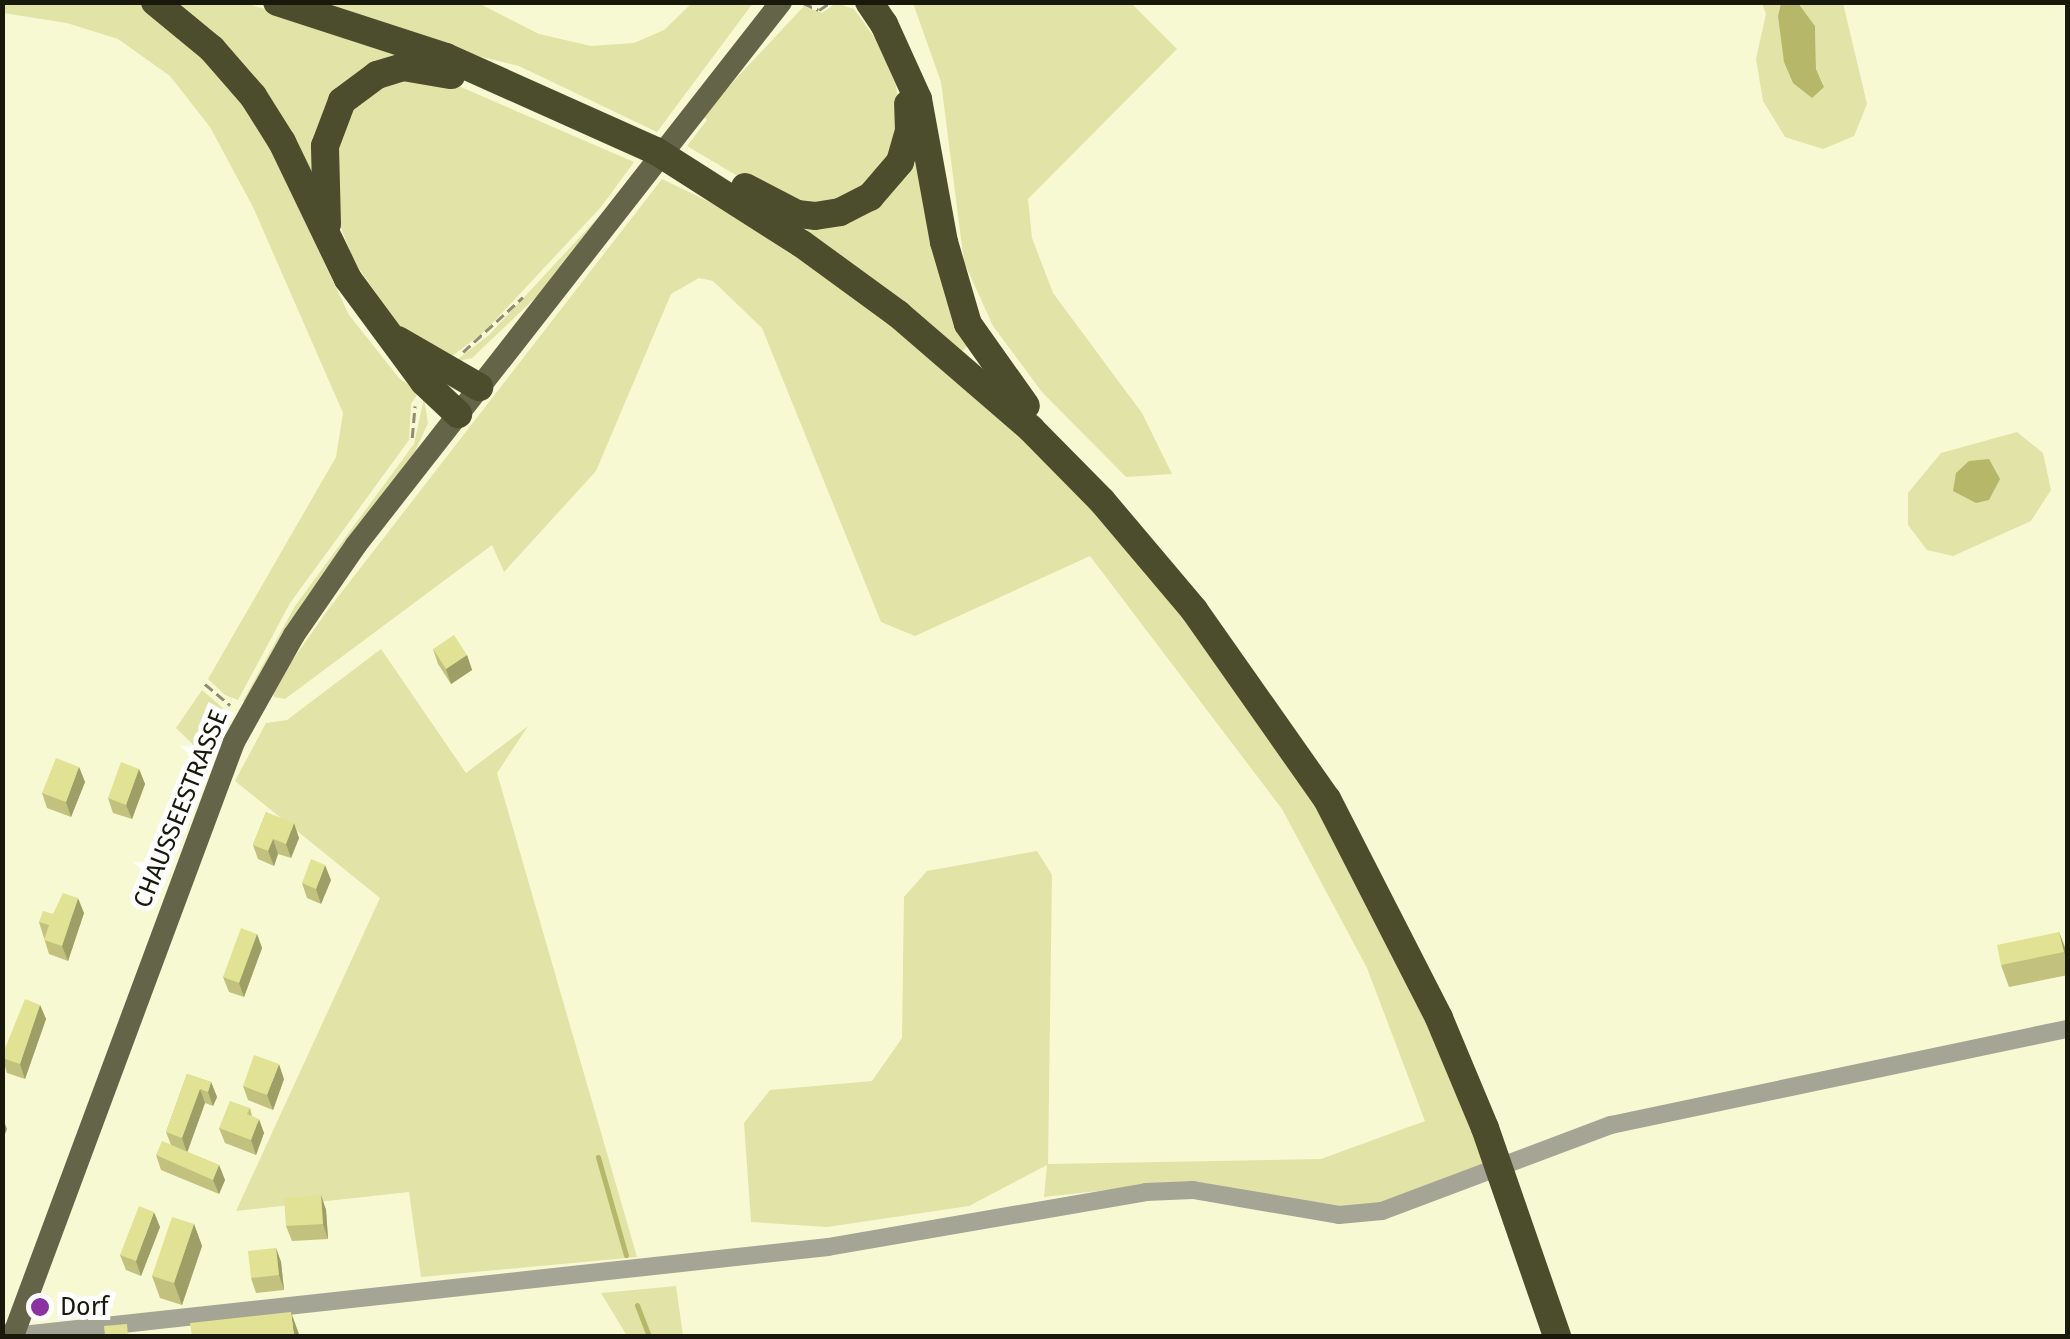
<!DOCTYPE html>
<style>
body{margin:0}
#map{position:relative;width:2070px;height:1339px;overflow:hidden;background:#f7f9d3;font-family:"Fira Sans",sans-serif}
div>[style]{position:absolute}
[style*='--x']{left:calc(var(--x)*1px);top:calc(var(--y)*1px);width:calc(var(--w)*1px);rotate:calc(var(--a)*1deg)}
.green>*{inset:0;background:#e2e3a6}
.water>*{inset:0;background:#b6b769}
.stream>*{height:5px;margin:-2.5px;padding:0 2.5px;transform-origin:2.5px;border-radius:2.5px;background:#b6b769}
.path>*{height:2.5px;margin-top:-1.25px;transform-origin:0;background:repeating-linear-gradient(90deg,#8c8d73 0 10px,transparent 0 15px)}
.minor>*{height:18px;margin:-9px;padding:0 9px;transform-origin:9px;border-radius:9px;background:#a5a596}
.major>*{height:22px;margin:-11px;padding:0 11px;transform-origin:11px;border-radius:11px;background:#636448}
.highway>*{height:28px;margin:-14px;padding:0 14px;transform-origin:14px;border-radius:14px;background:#4c4d2d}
.wall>*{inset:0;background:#c2c27e}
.shaded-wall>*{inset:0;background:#9e9e67}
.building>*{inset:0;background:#e1e293}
.dots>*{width:28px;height:28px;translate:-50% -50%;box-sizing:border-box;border:5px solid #fff;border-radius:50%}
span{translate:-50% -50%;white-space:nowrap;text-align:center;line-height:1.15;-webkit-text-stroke:10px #fff;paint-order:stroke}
.street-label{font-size:25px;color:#18180b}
.poi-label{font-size:25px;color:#18180b}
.left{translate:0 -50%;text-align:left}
.frame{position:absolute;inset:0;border:5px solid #18180b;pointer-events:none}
</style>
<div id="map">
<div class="green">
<div style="clip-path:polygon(2px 3px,142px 3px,171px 21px,246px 98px,349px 315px,399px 378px,419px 392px,411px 404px,409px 440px,290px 603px,238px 700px,225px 695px,208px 679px,336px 457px,343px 413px,253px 207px,210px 127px,170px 76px,118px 39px,67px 23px,3px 13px)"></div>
<div style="clip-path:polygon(166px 3px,245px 3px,404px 51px,362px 74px,315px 175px,308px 177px)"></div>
<div style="clip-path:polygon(317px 3px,478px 3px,539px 34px,591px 46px,634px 43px,664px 30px,692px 3px,753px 3px,657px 132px,519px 66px,449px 49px)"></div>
<div style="clip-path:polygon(836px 3px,854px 9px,877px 41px,896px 85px,902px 131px,885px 176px,815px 210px,746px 181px,687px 146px,707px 120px,702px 115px,804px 6px,822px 13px)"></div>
<div style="clip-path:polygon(913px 3px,1131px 3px,1177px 49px,1028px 199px,1032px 238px,1053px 293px,1142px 413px,1172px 474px,1126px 477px,1042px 392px,993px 326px,964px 262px,941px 82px)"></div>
<div style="clip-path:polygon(1762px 3px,1781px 3px,1778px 16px,1824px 86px,1816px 69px,1815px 26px,1798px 3px,1843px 3px,1867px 104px,1854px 136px,1823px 149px,1785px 137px,1763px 101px,1756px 59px,1766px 14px)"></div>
<div style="clip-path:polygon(440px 78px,634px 162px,601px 207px,485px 331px,447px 360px,399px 326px,353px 260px,340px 225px,333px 150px,362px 91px,381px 81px)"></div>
<div style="clip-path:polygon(911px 153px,923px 155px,971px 343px,960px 353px,805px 234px,810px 222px)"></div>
<div style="clip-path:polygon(662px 179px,755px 224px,823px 270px,1010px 422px,1160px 583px,1303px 781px,1430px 1027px,1489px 1166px,1403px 1199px,1342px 1209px,1152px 1185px,1044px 1197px,1047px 1165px,969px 1206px,827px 1227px,751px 1222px,744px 1123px,770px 1090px,872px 1081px,902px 1038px,904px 897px,927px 871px,1037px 851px,1052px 875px,1048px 1164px,1321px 1159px,1425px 1121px,1367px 968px,1282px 809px,1090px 556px,915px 636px,881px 622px,762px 328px,713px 281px,699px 278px,671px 294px,596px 471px,504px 572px,492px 545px,285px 699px,274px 697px,273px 688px,327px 611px)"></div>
<div style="clip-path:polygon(605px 210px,552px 282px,472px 358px,454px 362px,489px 335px)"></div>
<div style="clip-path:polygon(424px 398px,428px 423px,415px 452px,306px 598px,249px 702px,243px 701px,295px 606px,414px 444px)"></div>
<div style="clip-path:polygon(2017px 432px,2043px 453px,2051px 490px,2031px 521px,1953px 556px,1927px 550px,1908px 525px,1908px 493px,1941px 453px)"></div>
<div style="clip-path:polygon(381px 649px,466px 773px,528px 726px,497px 773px,637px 1257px,421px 1277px,409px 1192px,236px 1211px,380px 898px,235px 781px,266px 723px,287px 720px)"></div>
<div style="clip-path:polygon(202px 690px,230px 714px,209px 760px,176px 728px)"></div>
<div style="clip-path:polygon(676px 1286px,683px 1336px,627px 1336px,601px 1293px)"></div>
</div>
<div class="water">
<div style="clip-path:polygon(1781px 3px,1798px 3px,1815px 26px,1816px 69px,1824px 87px,1812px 98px,1793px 83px,1784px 62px,1778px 16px)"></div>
<div style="clip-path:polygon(1989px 459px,2000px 479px,1989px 500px,1976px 503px,1953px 491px,1956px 473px,1969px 461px)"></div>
</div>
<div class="stream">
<div style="--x:598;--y:1157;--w:102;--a:74.1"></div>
<div style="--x:637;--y:1305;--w:33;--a:69"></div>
</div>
<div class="path">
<div style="--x:803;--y:3;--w:17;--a:24"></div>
<div style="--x:819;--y:10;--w:14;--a:-34"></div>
<div style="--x:463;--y:352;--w:81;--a:-42.5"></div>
<div style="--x:412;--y:438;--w:32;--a:-85"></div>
<div style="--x:205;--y:684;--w:33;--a:40"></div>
</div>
<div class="minor">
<div style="--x:2;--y:1332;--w:12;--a:20"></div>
<div style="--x:13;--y:1336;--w:820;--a:-6.23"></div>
<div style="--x:828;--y:1247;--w:323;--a:-9.8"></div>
<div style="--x:1146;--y:1192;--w:47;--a:-2.4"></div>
<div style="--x:1193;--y:1190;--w:148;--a:9.7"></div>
<div style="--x:1339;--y:1215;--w:43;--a:-5.3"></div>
<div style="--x:1382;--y:1211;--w:245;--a:-20.6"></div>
<div style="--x:1611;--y:1125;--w:467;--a:-11.9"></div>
</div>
<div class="major">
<div style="--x:13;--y:1336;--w:634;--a:-69.59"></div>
<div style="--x:234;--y:742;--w:123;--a:-60.7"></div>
<div style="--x:294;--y:635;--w:109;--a:-55.4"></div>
<div style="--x:356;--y:545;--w:690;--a:-51.95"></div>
</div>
<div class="highway">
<div style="--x:155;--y:2;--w:74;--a:39.5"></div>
<div style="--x:212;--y:49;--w:62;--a:48.9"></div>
<div style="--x:253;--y:96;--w:54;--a:57.8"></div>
<div style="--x:282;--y:142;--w:152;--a:64.3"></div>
<div style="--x:348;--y:279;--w:128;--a:53.6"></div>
<div style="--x:424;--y:382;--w:47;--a:43.3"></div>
<div style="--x:277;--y:2;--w:178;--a:18"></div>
<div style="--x:446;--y:57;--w:230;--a:24.1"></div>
<div style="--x:656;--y:151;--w:173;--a:32.5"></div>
<div style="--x:802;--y:244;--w:119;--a:36.1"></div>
<div style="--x:898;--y:314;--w:176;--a:40.8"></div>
<div style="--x:1031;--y:429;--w:101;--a:45.4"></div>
<div style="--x:1102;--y:501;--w:143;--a:49.8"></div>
<div style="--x:1194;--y:610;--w:231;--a:54.9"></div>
<div style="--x:1327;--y:799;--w:246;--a:62.9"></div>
<div style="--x:1439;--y:1018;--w:119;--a:67.3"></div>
<div style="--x:1485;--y:1128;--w:220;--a:70.9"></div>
<div style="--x:869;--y:2;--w:27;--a:56"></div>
<div style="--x:884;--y:24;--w:82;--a:65.6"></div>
<div style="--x:918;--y:99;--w:145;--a:79.7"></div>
<div style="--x:944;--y:242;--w:85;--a:73.7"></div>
<div style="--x:968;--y:324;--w:100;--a:54.7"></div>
<div style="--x:745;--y:187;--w:59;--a:27.4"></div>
<div style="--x:797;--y:214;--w:18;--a:6"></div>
<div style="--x:815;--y:216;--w:25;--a:-9"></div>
<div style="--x:840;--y:212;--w:34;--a:-27"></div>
<div style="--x:870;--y:197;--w:46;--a:-49.4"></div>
<div style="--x:900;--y:162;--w:33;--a:-74"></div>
<div style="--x:909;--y:130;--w:26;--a:-92"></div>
<div style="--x:327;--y:224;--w:78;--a:-91.5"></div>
<div style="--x:325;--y:146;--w:48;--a:-69.3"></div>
<div style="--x:342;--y:101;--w:44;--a:-36.6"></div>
<div style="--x:377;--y:75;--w:27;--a:-17"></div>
<div style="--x:403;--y:67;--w:49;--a:9.5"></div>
<div style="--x:398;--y:340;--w:94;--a:30.1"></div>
</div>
<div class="wall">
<div style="clip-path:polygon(433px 649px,467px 655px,472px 670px,451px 684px,438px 664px)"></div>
<div style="clip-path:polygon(79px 767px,85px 782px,71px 817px,47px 808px,42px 793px)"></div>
<div style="clip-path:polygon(139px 769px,145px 784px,132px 819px,113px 813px,108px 798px)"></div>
<div style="clip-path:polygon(266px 812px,299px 838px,291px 858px,278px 854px,274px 866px,258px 859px,253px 845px)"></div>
<div style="clip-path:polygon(331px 880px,321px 904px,307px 898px,302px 883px)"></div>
<div style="clip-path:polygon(84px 913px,68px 961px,49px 954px,39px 922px,53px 914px)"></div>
<div style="clip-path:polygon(2059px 932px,2068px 954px,2068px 975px,2009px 987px,2001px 965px)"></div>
<div style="clip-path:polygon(257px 934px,262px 948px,244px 997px,229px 992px,223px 977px)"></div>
<div style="clip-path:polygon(40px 1005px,46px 1019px,25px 1079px,7px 1073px,2px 1056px)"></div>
<div style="clip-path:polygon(187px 1074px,211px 1082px,217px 1097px,213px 1106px,205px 1103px,187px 1152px,219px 1165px,225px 1180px,219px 1194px,161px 1170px,156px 1155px,171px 1145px,166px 1132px)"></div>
<div style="clip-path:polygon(284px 1079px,273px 1110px,248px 1100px,243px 1086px)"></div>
<div style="clip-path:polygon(250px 1108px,252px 1116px,264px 1133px,256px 1155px,225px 1143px,219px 1128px)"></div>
<div style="clip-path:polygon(321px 1195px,326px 1210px,328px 1239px,292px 1241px,286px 1226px)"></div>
<div style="clip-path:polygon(194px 1224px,202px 1246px,182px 1305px,160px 1298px,152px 1276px)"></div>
<div style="clip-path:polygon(160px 1227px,141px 1276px,126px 1270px,120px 1255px)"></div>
<div style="clip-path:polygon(276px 1248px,281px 1262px,284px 1290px,256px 1293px,251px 1278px)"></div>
</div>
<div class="shaded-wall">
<div style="clip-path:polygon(467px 655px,472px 670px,451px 684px,446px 669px)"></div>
<div style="clip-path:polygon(79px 767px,85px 782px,71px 817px,66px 802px)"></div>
<div style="clip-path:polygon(139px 769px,145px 784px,132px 819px,126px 805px)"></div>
<div style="clip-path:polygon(294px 823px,299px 838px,291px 858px,286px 844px)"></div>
<div style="clip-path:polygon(273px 839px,278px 854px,274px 866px,268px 851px)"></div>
<div style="clip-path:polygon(325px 865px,331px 880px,321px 904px,316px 889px)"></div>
<div style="clip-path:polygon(78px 898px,84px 913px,68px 961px,62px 946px)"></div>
<div style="clip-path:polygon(2059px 932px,2067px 954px,2068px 962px,2064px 952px)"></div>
<div style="clip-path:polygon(257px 934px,262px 948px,244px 997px,239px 983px)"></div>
<div style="clip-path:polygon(40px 1005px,46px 1019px,25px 1079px,20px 1064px)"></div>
<div style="clip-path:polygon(279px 1064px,284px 1079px,273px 1110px,267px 1095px)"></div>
<div style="clip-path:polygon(211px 1082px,217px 1097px,213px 1106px,208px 1092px)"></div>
<div style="clip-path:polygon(200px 1089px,205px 1103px,187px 1153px,182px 1138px)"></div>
<div style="clip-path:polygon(2px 1116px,7px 1129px,2px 1142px)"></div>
<div style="clip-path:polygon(259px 1119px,264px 1133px,256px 1155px,251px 1140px)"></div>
<div style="clip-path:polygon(219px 1165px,225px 1180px,219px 1194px,213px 1180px)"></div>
<div style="clip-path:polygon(321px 1195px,326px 1210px,328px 1239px,323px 1224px)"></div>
<div style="clip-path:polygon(154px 1212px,160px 1227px,141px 1276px,136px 1261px)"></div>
<div style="clip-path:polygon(194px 1224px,202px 1246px,182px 1305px,174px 1283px)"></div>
<div style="clip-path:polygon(276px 1248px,281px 1262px,284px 1290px,279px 1275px)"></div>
<div style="clip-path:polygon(291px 1312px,299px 1334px,299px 1336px,294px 1336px)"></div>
</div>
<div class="building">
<div style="clip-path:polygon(454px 635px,467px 655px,446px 669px,433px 649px)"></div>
<div style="clip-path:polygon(56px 758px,79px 767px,66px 802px,42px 793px)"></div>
<div style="clip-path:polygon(121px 762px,139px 769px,126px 805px,108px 798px)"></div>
<div style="clip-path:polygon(266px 812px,294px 823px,286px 844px,273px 839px,268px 851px,253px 845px)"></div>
<div style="clip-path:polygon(311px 859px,325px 865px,316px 889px,302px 883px)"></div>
<div style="clip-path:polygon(63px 893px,78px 898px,62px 946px,44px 940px,49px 925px,39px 922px,43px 911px,53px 914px)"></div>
<div style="clip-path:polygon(241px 928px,257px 934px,239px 983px,223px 977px)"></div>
<div style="clip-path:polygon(2059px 932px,2064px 952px,2001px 965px,1997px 945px)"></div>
<div style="clip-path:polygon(25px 999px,40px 1005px,20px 1064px,2px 1058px,2px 1056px)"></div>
<div style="clip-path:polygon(254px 1055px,279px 1064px,267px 1095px,243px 1086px)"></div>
<div style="clip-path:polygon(187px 1074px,211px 1082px,208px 1092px,200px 1089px,182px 1138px,166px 1132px)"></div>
<div style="clip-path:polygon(230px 1101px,250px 1108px,247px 1114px,259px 1119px,251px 1140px,219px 1128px)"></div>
<div style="clip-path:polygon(162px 1141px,219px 1165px,213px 1180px,156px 1155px)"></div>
<div style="clip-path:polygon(321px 1195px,323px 1224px,286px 1226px,284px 1198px)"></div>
<div style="clip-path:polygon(139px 1206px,154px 1212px,136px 1261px,120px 1255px)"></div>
<div style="clip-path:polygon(172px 1217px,194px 1224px,174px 1283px,152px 1276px)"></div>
<div style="clip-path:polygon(276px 1248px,279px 1275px,251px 1278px,248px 1251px)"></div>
<div style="clip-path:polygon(291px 1312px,294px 1336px,192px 1336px,190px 1323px)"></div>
<div style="clip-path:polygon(127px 1324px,128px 1336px,105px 1336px,104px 1326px)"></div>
</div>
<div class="dots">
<div style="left:40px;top:1307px;background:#8b34a1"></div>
</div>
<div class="street-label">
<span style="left:181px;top:809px;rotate:-68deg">CHAUSSEESTRASSE</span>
</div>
<div class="poi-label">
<span class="left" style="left:60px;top:1307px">Dorf</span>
</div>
<div class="frame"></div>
</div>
